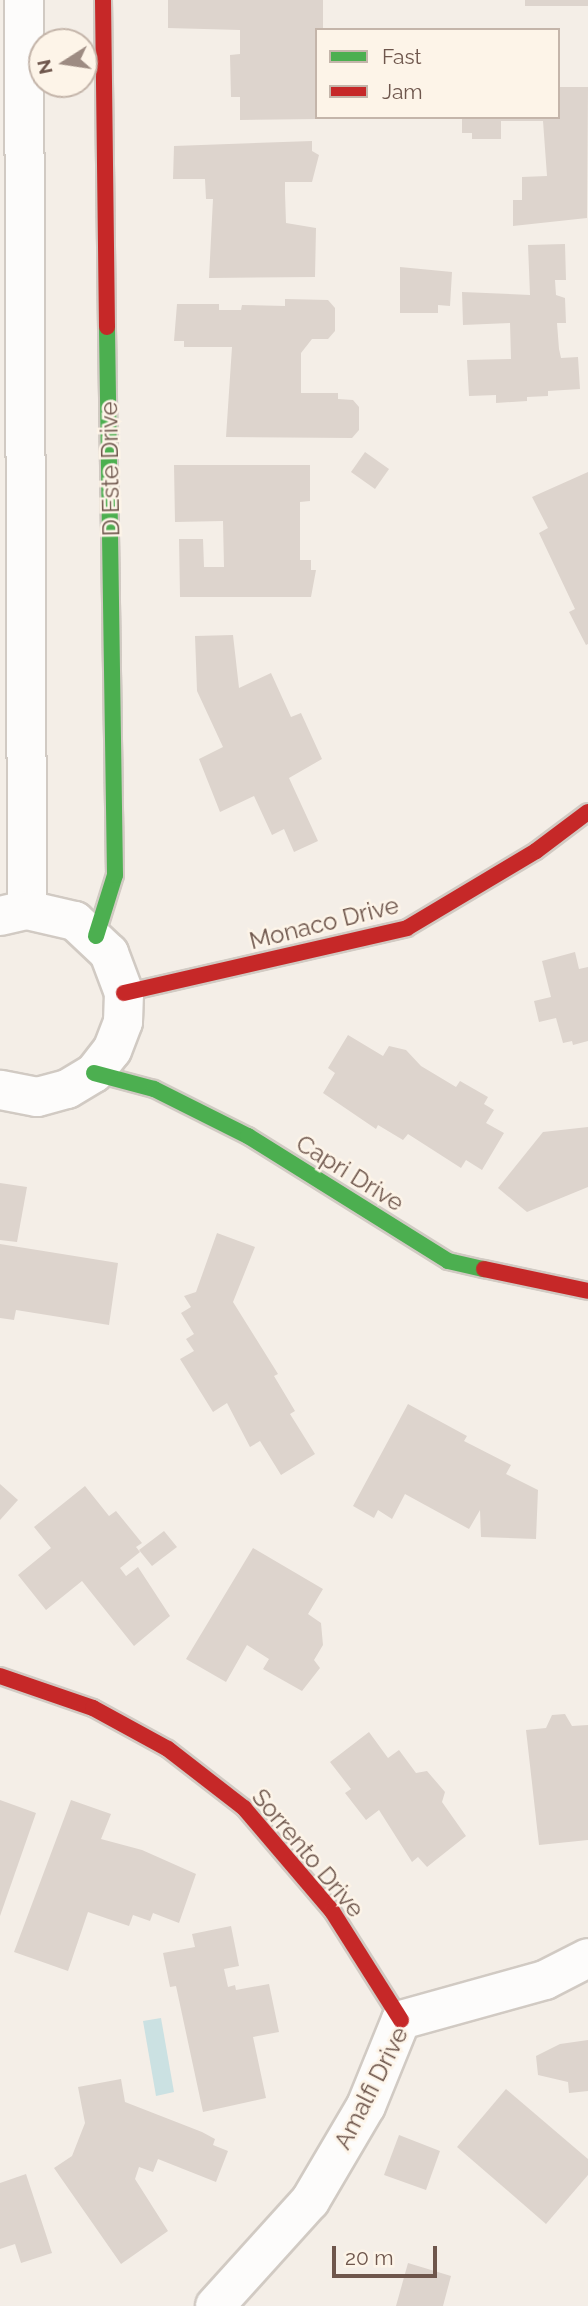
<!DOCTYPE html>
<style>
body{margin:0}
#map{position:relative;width:588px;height:2306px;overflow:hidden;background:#f4eee7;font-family:Raleway,sans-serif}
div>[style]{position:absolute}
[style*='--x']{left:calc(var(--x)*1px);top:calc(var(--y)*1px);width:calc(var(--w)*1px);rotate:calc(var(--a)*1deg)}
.water>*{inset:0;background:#cbe1e2}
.building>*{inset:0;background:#ddd4cd}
.roads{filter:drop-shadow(2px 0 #d1cac3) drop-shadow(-2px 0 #d1cac3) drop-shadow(0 2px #d1cac3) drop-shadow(0 -2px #d1cac3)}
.street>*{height:38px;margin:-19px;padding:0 19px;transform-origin:19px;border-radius:19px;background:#fdfcfb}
.fast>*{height:16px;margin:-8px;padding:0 8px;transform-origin:8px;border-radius:8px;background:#4caf50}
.jam>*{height:16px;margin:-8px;padding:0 8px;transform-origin:8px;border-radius:8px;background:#c62828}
span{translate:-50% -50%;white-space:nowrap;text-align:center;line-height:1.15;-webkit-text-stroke:5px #fdf4e8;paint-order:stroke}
.street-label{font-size:24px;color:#6e564c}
.legend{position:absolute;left:315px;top:28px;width:245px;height:91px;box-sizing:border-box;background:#fdf4e8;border:2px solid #c4b5aa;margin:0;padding:9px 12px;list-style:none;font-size:21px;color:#6e564c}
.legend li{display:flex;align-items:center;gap:14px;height:35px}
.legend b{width:35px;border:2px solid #c4b5aa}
.north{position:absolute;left:28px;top:28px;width:70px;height:70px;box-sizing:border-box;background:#fdf4e8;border:2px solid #c4b5aa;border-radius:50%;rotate:258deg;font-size:19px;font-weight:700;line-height:28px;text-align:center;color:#6e564c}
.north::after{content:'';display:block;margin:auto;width:24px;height:32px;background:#9d8b82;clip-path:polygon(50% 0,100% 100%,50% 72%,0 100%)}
.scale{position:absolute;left:332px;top:2246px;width:105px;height:32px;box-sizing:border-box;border:4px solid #6e564c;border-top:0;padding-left:9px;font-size:21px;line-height:24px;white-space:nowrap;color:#6e564c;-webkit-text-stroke:5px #fdf4e8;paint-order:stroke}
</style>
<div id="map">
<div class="water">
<div style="clip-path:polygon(161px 2018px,174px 2092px,156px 2096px,143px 2021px)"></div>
</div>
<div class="building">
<div style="clip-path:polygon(168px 0,323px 0,323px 30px,317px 30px,317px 119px,240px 120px,240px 97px,231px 97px,230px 55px,240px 54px,240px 30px,168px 28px)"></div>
<div style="clip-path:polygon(525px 0,588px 0,588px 6px,525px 6px)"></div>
<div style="clip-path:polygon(558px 87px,588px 87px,587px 218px,513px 226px,513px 200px,522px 200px,522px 177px,547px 176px,543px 121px,501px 121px,501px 139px,472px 139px,472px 133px,462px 133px,462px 117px,558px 117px)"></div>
<div style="clip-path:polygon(312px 141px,312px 151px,319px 155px,312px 182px,285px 182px,285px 193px,286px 223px,316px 228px,315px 277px,209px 278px,213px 199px,206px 199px,205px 179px,173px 179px,174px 146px)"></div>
<div style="clip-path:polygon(565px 244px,566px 280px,555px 280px,556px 295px,565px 298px,566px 323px,557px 323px,559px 349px,561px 358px,578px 357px,580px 389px,548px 391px,548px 396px,527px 397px,527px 401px,496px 403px,496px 395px,469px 396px,467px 360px,511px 359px,510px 323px,463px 325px,462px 292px,530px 295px,528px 245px)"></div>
<div style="clip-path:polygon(400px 267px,452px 272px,450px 306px,438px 305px,438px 313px,400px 313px)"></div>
<div style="clip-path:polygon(285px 299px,328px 300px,335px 308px,335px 331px,328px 339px,312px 339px,301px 353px,301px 393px,338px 393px,338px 399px,353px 400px,359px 407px,359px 430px,352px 438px,226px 437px,232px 347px,184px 347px,184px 341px,174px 341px,177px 304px,219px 304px,219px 310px,241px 310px,242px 305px,285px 306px)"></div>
<div style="clip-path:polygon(365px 452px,389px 469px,375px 489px,351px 472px)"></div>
<div style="clip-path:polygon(174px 465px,310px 465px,310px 501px,300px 502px,300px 560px,311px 560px,311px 570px,316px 570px,311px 597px,180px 597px,179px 539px,203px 539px,204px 567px,224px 567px,223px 521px,175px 522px)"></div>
<div style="clip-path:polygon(588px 472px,588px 644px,586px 645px,569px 612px,575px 609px,539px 533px,548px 528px,532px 497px)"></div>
<div style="clip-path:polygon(233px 635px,239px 688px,271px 673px,291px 717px,301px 713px,322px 759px,289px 778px,318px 841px,294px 852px,284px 829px,272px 835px,254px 796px,220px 812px,199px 759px,223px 747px,197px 691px,195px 636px)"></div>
<div style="clip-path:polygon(575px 952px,579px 969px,588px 967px,588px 1041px,573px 1045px,572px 1041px,563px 1043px,556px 1018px,539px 1022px,534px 1001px,551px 997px,542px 961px)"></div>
<div style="clip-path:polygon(348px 1035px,383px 1056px,389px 1046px,406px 1050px,421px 1066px,456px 1087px,460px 1081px,488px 1097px,484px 1104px,494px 1110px,486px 1123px,504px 1133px,482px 1170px,466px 1160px,461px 1168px,408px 1134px,403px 1140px,378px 1125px,376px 1129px,323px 1093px,335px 1073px,328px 1068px)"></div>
<div style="clip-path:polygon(588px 1127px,588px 1187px,527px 1212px,498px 1188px,543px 1132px)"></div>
<div style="clip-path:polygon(0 1183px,27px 1187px,17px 1242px,0 1240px)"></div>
<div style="clip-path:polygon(217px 1233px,255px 1247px,233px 1302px,278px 1374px,274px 1376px,295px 1411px,290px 1414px,315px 1454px,281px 1475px,260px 1441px,250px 1447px,227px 1403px,213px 1412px,180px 1359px,194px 1351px,186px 1339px,194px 1334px,181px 1313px,191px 1307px,184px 1296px,196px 1292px)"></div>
<div style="clip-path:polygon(0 1244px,118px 1263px,109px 1325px,16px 1310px,14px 1320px,0 1318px)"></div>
<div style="clip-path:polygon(408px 1404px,467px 1436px,464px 1441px,511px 1465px,506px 1474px,538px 1490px,536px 1539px,481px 1537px,480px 1510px,469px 1529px,405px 1494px,392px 1519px,378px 1510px,374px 1518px,353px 1506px)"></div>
<div style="clip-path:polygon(0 1484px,18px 1500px,0 1520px)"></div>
<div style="clip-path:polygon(85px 1486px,109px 1516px,116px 1511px,142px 1543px,136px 1547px,140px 1552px,120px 1568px,126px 1576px,138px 1567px,170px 1616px,134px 1646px,82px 1581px,46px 1610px,18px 1575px,51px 1548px,34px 1527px)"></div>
<div style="clip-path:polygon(164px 1531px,177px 1547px,152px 1566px,139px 1550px)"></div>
<div style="clip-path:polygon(253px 1548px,323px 1589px,308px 1614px,321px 1623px,323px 1645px,314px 1660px,320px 1668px,302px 1691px,263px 1669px,269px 1659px,247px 1645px,226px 1682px,186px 1659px)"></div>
<div style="clip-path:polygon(565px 1714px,572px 1726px,588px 1725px,588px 1840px,539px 1845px,526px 1730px,546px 1728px,552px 1715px)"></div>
<div style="clip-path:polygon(369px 1732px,388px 1758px,399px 1750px,416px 1773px,427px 1771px,445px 1792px,442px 1802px,466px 1836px,427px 1867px,418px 1857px,412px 1862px,379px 1810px,366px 1820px,345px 1793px,351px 1789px,330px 1762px)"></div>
<div style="clip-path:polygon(0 1800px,36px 1813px,0 1916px)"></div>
<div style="clip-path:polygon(71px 1800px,111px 1814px,101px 1839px,142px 1850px,196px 1874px,179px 1923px,153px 1913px,150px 1921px,133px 1915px,129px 1926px,88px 1912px,68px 1971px,14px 1952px)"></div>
<div style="clip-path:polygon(231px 1926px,239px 1966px,224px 1969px,228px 1987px,235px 1985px,236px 1990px,269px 1984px,279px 2032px,253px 2037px,266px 2098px,203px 2112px,176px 1986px,170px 1987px,163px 1953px,195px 1947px,192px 1934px)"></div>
<div style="clip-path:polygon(588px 2040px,588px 2091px,569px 2093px,568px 2082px,538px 2075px,536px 2056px,560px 2044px)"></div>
<div style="clip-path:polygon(121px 2079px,125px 2102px,202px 2132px,215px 2139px,213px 2145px,228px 2151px,216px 2182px,158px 2159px,153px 2172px,139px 2167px,135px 2179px,168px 2231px,121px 2264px,54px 2168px,72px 2156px,85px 2123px,78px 2087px)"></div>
<div style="clip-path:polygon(506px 2089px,588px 2159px,588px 2175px,546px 2224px,457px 2147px)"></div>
<div style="clip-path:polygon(399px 2135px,440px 2151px,426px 2190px,384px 2175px)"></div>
<div style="clip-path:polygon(26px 2174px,52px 2253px,21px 2263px,15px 2244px,0 2249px,0 2183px)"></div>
<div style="clip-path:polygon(408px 2263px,451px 2276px,443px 2306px,396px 2306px)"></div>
</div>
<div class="roads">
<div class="street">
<div style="--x:24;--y:0;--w:910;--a:89.81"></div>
<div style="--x:0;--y:916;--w:28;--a:-13"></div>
<div style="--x:27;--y:910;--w:49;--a:12.9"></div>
<div style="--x:75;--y:921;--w:47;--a:43.3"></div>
<div style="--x:109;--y:953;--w:43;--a:69.4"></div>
<div style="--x:124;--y:993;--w:29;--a:92"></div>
<div style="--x:123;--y:1022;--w:30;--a:111"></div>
<div style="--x:112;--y:1050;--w:29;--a:128"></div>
<div style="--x:94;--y:1073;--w:31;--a:149"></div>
<div style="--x:67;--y:1089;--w:31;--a:165"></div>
<div style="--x:37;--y:1097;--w:38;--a:-169"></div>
<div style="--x:215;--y:2306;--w:142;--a:-47.9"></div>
<div style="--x:310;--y:2201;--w:110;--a:-59.5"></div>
<div style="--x:366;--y:2106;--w:93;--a:-67.9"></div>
<div style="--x:401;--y:2020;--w:149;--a:-15.5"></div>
<div style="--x:545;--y:1980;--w:48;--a:-27.1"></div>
</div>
<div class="fast">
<div style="--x:96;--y:936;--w:64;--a:-72.7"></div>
<div style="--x:115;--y:875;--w:548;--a:-90.84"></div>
<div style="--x:94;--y:1073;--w:62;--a:14.9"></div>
<div style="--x:154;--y:1089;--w:105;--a:26.6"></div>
<div style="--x:248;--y:1136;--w:236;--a:32"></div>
<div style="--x:448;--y:1261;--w:37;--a:13"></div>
</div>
<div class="jam">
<div style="--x:103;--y:0;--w:327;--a:89.3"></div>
<div style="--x:124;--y:993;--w:290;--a:-12.9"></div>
<div style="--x:407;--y:928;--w:150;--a:-30.8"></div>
<div style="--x:536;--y:851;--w:65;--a:-36.9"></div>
<div style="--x:484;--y:1269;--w:106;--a:11.9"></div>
<div style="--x:0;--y:1676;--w:98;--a:19"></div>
<div style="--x:93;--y:1708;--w:85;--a:28.7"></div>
<div style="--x:168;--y:1749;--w:96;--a:37.8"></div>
<div style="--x:244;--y:1808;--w:135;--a:49.5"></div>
<div style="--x:332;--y:1911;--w:129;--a:57.7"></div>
</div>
</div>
<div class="street-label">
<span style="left:110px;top:469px;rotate:-91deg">D Este Drive</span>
<span style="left:324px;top:923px;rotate:-14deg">Monaco Drive</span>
<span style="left:350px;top:1173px;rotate:32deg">Capri Drive</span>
<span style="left:308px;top:1853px;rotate:50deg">Sorrento Drive</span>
<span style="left:371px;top:2088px;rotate:-63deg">Amalfi Drive</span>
</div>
<ul class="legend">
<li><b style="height:9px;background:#4caf50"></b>Fast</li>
<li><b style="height:9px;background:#c62828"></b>Jam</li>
</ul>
<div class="north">N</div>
<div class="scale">20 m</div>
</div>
